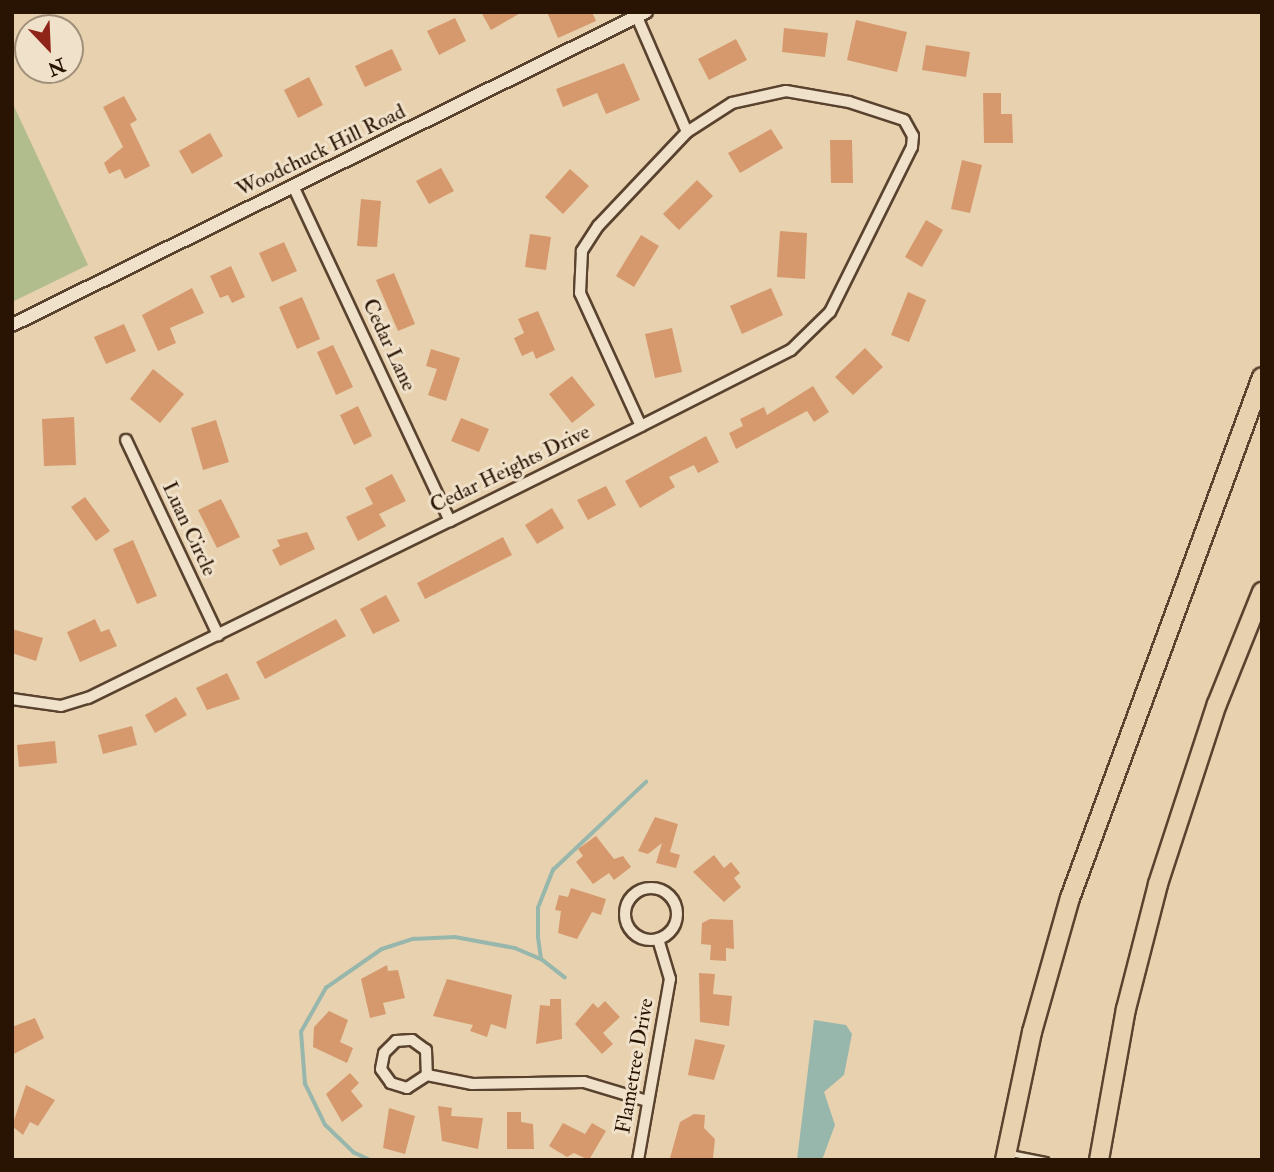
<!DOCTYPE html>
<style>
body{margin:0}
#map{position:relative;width:1274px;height:1172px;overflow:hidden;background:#e8d1ae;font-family:"IM FELL Double Pica",serif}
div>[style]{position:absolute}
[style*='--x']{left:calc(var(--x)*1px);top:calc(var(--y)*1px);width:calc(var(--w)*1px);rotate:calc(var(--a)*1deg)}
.green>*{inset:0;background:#b2bd8e}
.water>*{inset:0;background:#97b7ad}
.stream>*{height:3.5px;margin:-1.75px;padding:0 1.75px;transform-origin:1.75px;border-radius:1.75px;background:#97b7ad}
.building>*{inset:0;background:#d6996e}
.roads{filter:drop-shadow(2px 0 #59422e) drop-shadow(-2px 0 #59422e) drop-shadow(0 2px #59422e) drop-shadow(0 -2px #59422e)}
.service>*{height:5px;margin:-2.5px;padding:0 2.5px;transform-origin:2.5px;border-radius:2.5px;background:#f0e1ca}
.minor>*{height:10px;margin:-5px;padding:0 5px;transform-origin:5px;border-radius:5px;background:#f0e1ca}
.minor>.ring{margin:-5px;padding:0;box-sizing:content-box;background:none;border:10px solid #f0e1ca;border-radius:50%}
.tertiary>*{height:12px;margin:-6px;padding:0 6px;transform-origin:6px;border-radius:6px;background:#f0e1ca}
.motorway>*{height:18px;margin:-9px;padding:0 9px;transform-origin:9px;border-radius:9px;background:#e8d1ae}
span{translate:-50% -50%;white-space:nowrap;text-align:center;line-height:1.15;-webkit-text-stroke:6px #f0e1ca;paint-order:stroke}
.street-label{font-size:21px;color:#291303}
.frame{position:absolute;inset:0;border:14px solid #291303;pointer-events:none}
.north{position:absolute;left:14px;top:14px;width:70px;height:70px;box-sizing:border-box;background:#f0e1ca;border:2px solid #a08f7a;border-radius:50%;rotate:157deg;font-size:19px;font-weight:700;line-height:28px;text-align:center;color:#291303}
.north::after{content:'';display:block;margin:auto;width:24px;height:32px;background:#8f2418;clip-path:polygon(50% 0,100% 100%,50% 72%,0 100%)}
</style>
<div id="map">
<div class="green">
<div style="clip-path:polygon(12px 102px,88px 265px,12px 302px)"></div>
</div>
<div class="water">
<div style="clip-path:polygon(814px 1020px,846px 1025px,852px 1034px,844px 1075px,824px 1092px,835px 1125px,822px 1160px,797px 1160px)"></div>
</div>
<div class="stream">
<div style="--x:565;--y:978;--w:31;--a:-142"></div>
<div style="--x:541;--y:959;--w:21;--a:-98"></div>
<div style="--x:538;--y:938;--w:30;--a:-90"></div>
<div style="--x:538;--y:908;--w:41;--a:-68.5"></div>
<div style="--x:553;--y:870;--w:128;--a:-43.4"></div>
<div style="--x:369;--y:1160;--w:17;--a:-155"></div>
<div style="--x:354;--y:1153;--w:40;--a:-136"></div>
<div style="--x:325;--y:1125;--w:46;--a:-116"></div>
<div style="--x:305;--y:1084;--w:52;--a:-94.4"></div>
<div style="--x:301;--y:1032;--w:51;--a:-60.4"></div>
<div style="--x:326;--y:988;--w:68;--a:-34.9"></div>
<div style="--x:382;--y:949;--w:33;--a:-18"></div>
<div style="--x:413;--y:939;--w:42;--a:-2.7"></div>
<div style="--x:455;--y:937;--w:61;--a:10.4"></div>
<div style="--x:515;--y:948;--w:28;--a:23"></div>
</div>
<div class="building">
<div style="clip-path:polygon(481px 12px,522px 12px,491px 30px)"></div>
<div style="clip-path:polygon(547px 12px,592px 12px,596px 21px,558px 38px)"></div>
<div style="clip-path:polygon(455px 18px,466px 41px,439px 55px,427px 31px)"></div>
<div style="clip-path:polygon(856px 20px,907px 32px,897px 72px,847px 60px)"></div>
<div style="clip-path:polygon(784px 28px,828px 33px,825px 57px,782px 52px)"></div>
<div style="clip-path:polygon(736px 39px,747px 60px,709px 80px,698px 59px)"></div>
<div style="clip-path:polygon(926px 45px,970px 52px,966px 77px,922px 70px)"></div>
<div style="clip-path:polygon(392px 49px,402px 70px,365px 87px,355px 66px)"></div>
<div style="clip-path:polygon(624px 63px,640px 100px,606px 114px,597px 93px,563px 107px,556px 89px)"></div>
<div style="clip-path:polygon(309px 77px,323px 105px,298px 118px,284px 90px)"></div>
<div style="clip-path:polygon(983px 93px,1001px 93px,1001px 114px,1012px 114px,1013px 143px,984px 143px)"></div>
<div style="clip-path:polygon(124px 96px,137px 120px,130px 124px,150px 166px,125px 179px,120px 169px,109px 174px,104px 163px,123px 147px,103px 107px)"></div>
<div style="clip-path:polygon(771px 129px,783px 148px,740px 173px,728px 153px)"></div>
<div style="clip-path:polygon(210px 133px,223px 156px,192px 174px,179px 151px)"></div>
<div style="clip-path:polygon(830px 140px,852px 140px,853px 183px,831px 183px)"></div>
<div style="clip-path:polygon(962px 160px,982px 165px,970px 213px,951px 209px)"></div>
<div style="clip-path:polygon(441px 168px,454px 191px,429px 204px,416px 181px)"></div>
<div style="clip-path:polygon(570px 169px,589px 186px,563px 214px,545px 197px)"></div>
<div style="clip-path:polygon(697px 180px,713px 196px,679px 230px,663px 214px)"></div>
<div style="clip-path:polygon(361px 199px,381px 201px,377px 247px,357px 246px)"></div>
<div style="clip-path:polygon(926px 220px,943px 230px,922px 267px,905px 257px)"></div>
<div style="clip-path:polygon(780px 231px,807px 233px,805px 279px,777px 277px)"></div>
<div style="clip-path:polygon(530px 234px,551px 237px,546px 270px,525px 267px)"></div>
<div style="clip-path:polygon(641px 235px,659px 246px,634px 287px,616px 276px)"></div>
<div style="clip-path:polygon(284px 242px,297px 271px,272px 282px,259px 253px)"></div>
<div style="clip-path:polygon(231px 266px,245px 297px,232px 303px,228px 295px,220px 298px,210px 276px)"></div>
<div style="clip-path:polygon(394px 273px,415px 324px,398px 331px,376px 280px)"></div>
<div style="clip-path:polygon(192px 288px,204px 313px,170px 328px,176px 343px,158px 351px,142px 315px)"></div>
<div style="clip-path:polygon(771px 288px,783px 315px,742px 334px,730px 306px)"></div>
<div style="clip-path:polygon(908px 292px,926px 300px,909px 342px,891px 335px)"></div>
<div style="clip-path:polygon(302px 297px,320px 339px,297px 349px,279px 307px)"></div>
<div style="clip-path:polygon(538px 311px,555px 350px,536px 359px,533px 351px,522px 356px,514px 338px,524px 333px,518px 319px)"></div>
<div style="clip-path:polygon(124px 324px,136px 351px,106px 364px,94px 337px)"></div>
<div style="clip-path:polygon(672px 328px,682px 372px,655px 378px,645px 334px)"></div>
<div style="clip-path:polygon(333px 345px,353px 387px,336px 395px,317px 352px)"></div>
<div style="clip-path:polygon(865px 348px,883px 367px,853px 395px,835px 377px)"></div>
<div style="clip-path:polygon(431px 349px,460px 358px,446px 401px,428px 395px,437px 369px,426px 366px)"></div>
<div style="clip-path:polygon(153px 369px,184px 394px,160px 423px,130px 399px)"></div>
<div style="clip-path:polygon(572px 376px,595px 405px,572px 423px,549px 394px)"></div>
<div style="clip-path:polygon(813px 386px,829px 412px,814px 422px,807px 411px,736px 449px,729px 433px,743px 426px,740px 419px,764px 407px,767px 415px)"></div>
<div style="clip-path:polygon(358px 406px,372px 436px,354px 445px,340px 415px)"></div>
<div style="clip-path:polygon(74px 417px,76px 465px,44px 466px,42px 419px)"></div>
<div style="clip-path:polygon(461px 418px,489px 429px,479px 452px,451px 441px)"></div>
<div style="clip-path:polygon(216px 420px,229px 462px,203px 470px,191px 428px)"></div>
<div style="clip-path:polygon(706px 436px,719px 462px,698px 473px,694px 465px,669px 477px,675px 487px,640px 508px,625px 481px)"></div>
<div style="clip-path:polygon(392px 474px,406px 501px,379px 514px,386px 526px,358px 541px,346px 517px,373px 504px,365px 488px)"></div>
<div style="clip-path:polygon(606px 486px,616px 505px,588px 520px,577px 500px)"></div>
<div style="clip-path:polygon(85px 497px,110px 531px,96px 541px,71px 507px)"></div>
<div style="clip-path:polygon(221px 499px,240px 537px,217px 548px,198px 510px)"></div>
<div style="clip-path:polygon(552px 508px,564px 528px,537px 544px,525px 525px)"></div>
<div style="clip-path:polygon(307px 532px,315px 549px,280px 566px,272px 550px,280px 546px,277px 540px)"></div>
<div style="clip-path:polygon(503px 537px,512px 555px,425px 599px,417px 583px)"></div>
<div style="clip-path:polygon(133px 540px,157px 596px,137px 604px,113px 549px)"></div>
<div style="clip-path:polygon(386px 595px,400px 621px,373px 634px,360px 609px)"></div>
<div style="clip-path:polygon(95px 619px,101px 632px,109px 629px,117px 646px,80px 662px,67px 632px)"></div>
<div style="clip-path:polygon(336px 619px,346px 636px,265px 679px,256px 662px)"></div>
<div style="clip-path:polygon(12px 629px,43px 638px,36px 661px,12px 653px)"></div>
<div style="clip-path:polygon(227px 673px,240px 699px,207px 710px,196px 688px)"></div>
<div style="clip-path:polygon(176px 697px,187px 715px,155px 733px,145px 715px)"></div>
<div style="clip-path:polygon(132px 726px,137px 745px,103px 754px,98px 735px)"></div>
<div style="clip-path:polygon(55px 741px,57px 763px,19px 767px,17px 745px)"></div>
<div style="clip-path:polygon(655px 817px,678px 824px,670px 852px,680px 855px,676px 868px,656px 863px,662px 843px,648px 854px,638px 851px)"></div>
<div style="clip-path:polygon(596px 836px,614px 859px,623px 856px,631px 867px,614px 880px,609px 873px,593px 884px,576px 862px,583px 856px,578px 849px)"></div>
<div style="clip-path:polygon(714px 855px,724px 868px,731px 862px,740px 873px,734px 878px,741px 887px,724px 902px,693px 872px)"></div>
<div style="clip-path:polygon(571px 888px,606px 899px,601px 915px,592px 912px,577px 939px,558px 933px,561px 911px,555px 910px,559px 895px,568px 897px)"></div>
<div style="clip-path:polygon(710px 919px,733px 920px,734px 949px,726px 948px,726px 961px,710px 960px,711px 945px,701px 944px,702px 923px)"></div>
<div style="clip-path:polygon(387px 965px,388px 971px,398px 970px,405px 998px,383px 1003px,386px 1014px,370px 1018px,361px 979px)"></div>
<div style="clip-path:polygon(699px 973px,715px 974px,713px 994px,732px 996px,729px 1026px,700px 1022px)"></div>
<div style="clip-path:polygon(447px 979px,512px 995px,506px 1029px,491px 1024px,487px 1037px,470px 1031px,473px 1025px,433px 1016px)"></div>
<div style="clip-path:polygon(550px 999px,561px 999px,562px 1039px,536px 1044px,540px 1005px,550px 1006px)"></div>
<div style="clip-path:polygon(605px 1001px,620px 1017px,603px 1033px,613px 1044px,602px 1054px,575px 1024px,593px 1003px,598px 1008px)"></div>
<div style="clip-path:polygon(329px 1011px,348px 1020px,340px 1042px,353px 1048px,347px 1063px,313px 1047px,314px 1027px)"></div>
<div style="clip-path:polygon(35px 1018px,44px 1038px,12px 1055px,12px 1027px)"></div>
<div style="clip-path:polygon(695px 1039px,725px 1045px,714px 1080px,688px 1075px)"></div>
<div style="clip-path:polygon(350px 1073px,359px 1083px,351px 1091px,363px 1106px,342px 1122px,326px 1094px)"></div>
<div style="clip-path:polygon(26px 1085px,55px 1100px,38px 1126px,30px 1122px,23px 1135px,12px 1126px)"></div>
<div style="clip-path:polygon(438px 1106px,452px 1108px,451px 1116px,483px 1118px,478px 1149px,442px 1141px)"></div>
<div style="clip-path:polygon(389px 1108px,415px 1116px,405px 1154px,383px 1148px)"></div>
<div style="clip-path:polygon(507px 1112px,521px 1112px,521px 1122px,533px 1124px,534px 1149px,507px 1149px)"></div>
<div style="clip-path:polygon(694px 1114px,705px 1115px,704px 1128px,715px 1139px,713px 1158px,670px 1158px,680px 1122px)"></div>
<div style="clip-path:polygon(563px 1123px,585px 1134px,592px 1123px,606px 1131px,589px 1160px,574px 1153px,567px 1157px,549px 1146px)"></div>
</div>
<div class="roads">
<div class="service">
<div style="--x:1010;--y:1153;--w:36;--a:11"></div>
</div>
<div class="minor">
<div style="--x:637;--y:17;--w:125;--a:66.5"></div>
<div style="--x:293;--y:186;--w:370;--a:64.9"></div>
<div style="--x:126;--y:440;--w:216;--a:64.7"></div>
<div style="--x:12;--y:699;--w:49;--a:8.1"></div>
<div style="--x:61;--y:706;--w:28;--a:-17"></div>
<div style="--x:88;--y:698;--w:403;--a:-26.1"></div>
<div style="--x:450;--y:521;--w:213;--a:-26.4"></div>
<div style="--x:641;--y:426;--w:168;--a:-26.9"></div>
<div style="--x:791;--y:350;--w:54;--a:-44.3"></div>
<div style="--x:830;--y:312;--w:184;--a:-63.6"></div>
<div style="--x:912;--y:147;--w:11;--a:-85"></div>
<div style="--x:913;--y:136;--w:18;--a:-119"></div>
<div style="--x:904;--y:120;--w:58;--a:-161.9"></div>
<div style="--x:849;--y:102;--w:64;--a:-170.1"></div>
<div style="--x:786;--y:91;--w:55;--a:167.5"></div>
<div style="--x:732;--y:103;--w:54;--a:147.2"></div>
<div style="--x:687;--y:132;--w:129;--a:133.4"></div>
<div style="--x:598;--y:226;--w:30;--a:123"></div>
<div style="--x:582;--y:251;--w:42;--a:92.7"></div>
<div style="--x:580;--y:293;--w:146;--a:65.4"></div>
<div class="ring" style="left:625px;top:888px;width:42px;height:42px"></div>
<div style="--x:427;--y:1075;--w:24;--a:147"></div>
<div style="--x:407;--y:1088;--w:17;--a:-163"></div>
<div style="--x:391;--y:1083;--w:17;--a:-126"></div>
<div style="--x:381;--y:1069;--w:16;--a:-79"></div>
<div style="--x:384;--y:1053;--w:17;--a:-45"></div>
<div style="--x:396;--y:1041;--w:16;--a:-4"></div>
<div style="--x:412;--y:1040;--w:17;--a:36"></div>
<div style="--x:426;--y:1050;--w:25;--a:88"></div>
<div style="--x:427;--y:1075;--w:46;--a:11.3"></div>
<div style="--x:472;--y:1084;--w:112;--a:-1"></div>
<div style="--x:584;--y:1082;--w:66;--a:16.8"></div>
<div style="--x:638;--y:1160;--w:184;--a:-80"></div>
<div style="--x:670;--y:979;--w:42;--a:-106.7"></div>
</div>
<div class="tertiary">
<div style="--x:12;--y:325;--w:707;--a:-26.28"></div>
</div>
<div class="motorway">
<div style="--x:1005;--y:1160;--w:131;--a:-78.1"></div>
<div style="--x:1032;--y:1032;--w:139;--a:-74.2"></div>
<div style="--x:1070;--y:898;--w:555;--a:-69.77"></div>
<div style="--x:1099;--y:1160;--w:153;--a:-79.9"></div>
<div style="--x:1126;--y:1009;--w:129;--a:-75.6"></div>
<div style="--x:1158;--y:884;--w:189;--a:-71.9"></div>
<div style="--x:1217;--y:704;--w:121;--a:-68.1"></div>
</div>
</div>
<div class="street-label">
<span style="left:321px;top:151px;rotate:-26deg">Woodchuck Hill Road</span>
<span style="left:389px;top:345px;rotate:65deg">Cedar Lane</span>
<span style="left:510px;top:469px;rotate:-26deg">Cedar Heights Drive</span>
<span style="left:189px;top:529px;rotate:65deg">Luan Circle</span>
<span style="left:635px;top:1066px;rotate:-80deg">Flametree Drive</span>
</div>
<div class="frame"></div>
<div class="north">N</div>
</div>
